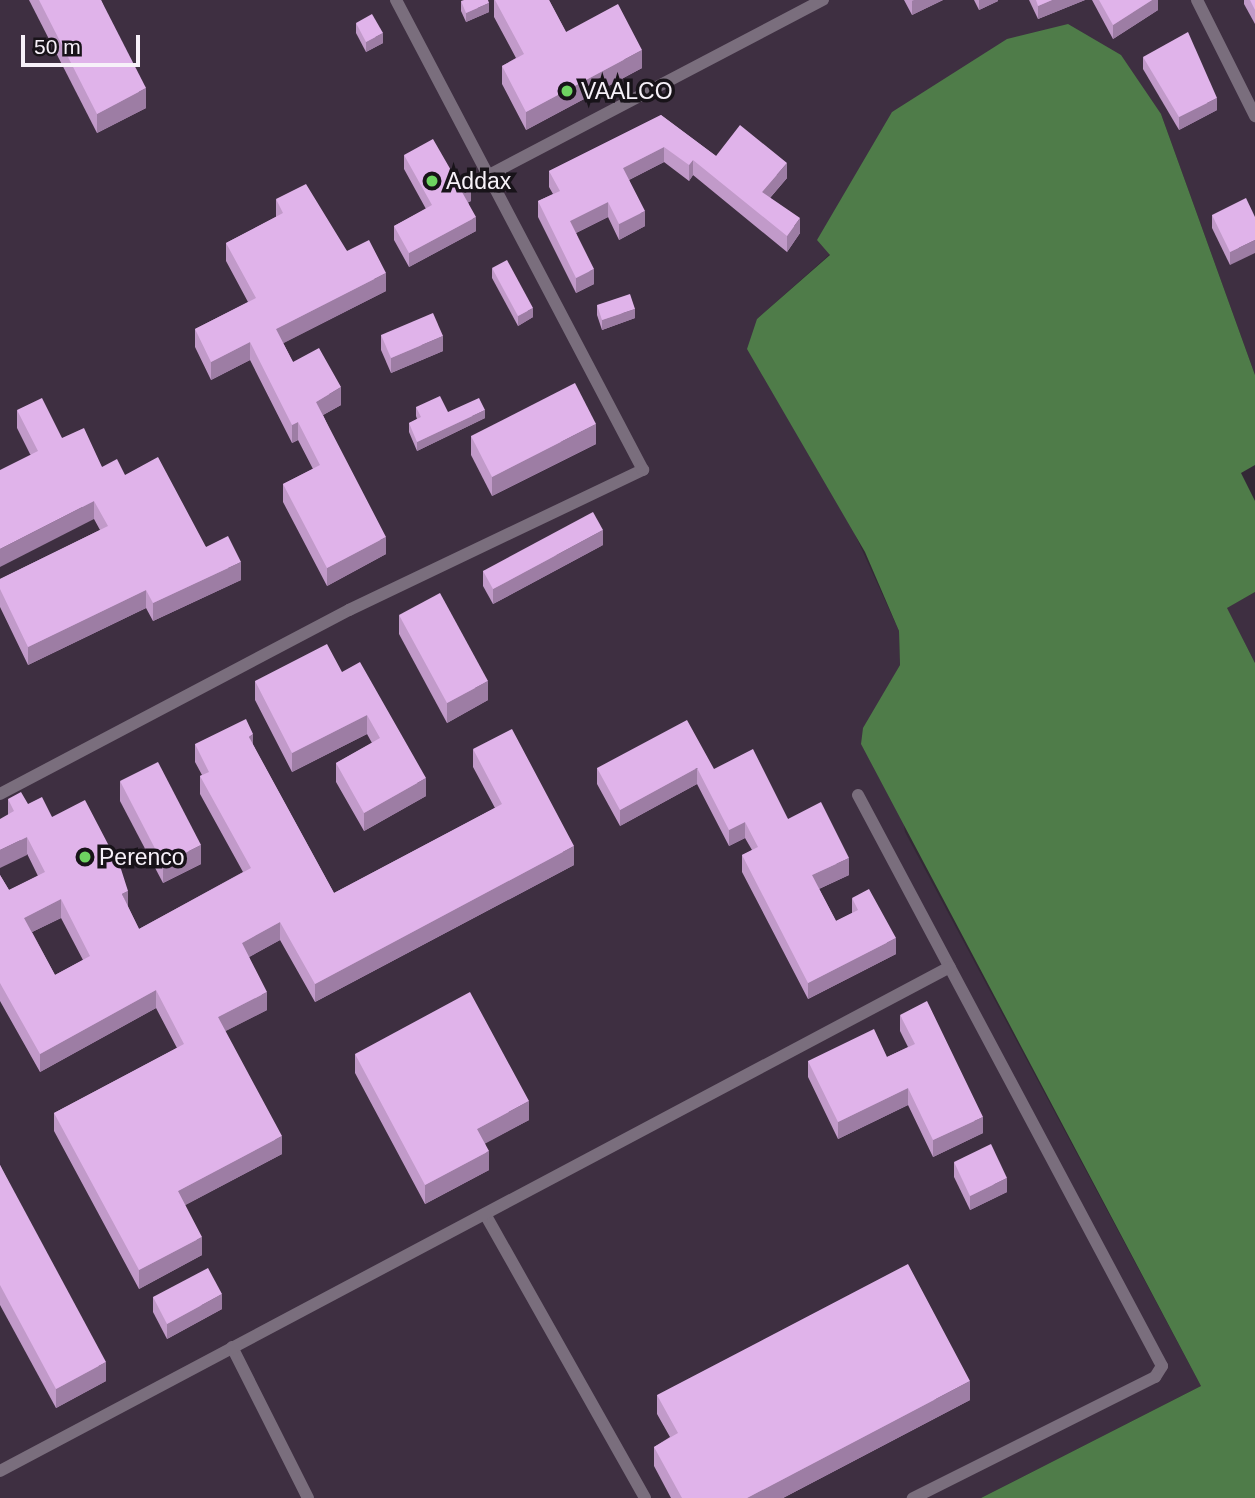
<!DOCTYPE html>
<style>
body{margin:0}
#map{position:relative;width:1255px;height:1498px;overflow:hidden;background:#332835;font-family:Arial,sans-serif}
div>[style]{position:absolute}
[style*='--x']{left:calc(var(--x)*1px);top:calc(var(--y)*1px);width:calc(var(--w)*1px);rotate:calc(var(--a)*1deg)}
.built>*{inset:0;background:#3e2f41}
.water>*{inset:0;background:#4f7c49}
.street>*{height:12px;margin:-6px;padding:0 6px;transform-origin:6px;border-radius:6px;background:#7a6e7d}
.wall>*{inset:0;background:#c19ac9}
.shaded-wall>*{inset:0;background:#9d7da4}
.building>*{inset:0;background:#e0b3ea}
.dots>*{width:19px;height:19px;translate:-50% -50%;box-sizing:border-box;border:4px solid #181319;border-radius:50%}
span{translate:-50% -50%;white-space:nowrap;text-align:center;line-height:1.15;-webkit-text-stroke:7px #181319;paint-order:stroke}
.poi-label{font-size:23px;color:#f7f1f9}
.left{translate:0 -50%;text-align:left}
.scale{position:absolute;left:21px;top:35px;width:119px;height:32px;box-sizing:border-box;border:4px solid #f7f1f9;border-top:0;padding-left:9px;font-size:21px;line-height:24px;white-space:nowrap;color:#f7f1f9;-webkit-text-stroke:5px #181319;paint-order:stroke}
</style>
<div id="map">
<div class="built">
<div style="clip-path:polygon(0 0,1255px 0,1255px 375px,1161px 114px,893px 111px,830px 254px,757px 319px,899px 631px,900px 665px,883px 696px,905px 832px,1201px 1386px,981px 1498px,0 1498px)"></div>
<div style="clip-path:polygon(1255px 592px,1255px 663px,1226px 608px)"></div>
</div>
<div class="water">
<div style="clip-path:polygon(1068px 24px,1121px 55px,1161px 114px,1255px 375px,1255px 465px,1241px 473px,1255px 501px,1255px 592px,1227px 608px,1255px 663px,1255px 1498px,981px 1498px,1201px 1386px,861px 744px,863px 728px,900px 665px,899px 631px,865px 552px,747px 349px,757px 319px,830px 255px,817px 240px,892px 112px,1007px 39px)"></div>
</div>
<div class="street">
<div style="--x:1197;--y:0;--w:130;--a:63.4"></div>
<div style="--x:491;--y:174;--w:375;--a:-27.7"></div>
<div style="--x:0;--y:794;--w:395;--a:-27.8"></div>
<div style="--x:349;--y:610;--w:326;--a:-25.5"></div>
<div style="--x:643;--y:470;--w:531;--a:-117.72"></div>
<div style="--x:858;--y:795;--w:647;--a:61.97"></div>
<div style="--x:1162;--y:1366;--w:13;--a:122"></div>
<div style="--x:1155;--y:1377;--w:271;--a:153.4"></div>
<div style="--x:485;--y:1214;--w:326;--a:60.6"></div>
<div style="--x:232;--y:1347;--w:169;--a:63.3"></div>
<div style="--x:0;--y:1471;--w:1075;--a:-27.95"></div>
</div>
<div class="wall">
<div style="clip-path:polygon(29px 0,101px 0,146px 108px,97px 133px)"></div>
<div style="clip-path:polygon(494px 0,549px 0,566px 32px,642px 68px,526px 130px,502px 84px,502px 66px,516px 58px,494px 17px)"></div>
<div style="clip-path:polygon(904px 0,943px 0,912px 15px)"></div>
<div style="clip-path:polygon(974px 0,998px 0,998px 1px,979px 10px)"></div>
<div style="clip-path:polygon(1029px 0,1085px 0,1038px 19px)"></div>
<div style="clip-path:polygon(1092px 0,1158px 0,1158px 10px,1113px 39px)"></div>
<div style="clip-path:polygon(1244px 0,1255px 0,1255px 24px,1244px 4px)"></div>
<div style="clip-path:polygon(461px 1px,489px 12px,466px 22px,461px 11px)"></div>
<div style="clip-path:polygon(356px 23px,383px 43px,366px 52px,356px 33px)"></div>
<div style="clip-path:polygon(1143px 57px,1217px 110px,1179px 130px,1143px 69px)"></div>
<div style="clip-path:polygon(661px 115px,716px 156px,787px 178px,770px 198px,800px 233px,787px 252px,693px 175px,689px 181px,664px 162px,629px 180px,645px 226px,619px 240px,608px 217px,576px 233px,594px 284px,576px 293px,538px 217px,538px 201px,553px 194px,549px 187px,549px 171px)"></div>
<div style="clip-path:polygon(404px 155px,456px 179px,471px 201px,468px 202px,476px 231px,409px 267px,394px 240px,394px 226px,426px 209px,404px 169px)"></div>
<div style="clip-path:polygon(276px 199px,347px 251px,386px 291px,283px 343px,293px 362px,341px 405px,323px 415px,386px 554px,327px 586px,283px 502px,283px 484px,313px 469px,298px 440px,292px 443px,250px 360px,211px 380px,195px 347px,195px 329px,248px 302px,226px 261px,226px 243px,276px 217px)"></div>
<div style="clip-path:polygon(1212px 215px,1255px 217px,1230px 265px,1212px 228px)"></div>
<div style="clip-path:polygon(492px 268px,533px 317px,518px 326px,492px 278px)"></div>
<div style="clip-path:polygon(597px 305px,635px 318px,602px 330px,597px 315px)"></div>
<div style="clip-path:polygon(381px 335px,443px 351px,391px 373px,381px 350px)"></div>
<div style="clip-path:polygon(416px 407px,448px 412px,485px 418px,417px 451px,409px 432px,409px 423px,417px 419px,416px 416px)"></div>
<div style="clip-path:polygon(17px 410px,62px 438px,102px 467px,125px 475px,206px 547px,241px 580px,153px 621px,146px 608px,28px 665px,0 607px,0 579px,100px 530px,94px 519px,30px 454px,17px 428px)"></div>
<div style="clip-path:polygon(471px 436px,596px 444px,492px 496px,471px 455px)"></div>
<div style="clip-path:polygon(603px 545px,493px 604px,483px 586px,483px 571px)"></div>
<div style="clip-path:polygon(399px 615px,488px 700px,447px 723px,399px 634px)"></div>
<div style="clip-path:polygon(342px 672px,426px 796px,364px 831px,336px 782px,336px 763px,372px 743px,367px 734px,292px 772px,255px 700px,255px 681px)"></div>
<div style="clip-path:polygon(evenodd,195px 744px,253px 745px,334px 893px,495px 808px,473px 767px,473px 749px,574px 865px,315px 1002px,280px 940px,249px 957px,267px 1010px,225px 1031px,282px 1154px,185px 1205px,202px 1255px,139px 1289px,54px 1131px,54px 1113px,177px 1048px,156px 1008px,40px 1072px,0 1001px,0 875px,9px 890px,38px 876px,8px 815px,8px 799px,28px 804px,52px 817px,128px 907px,139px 929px,243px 872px,200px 794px,200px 776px,202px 775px,195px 762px,195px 744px,61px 918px,83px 960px,55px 975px,32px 932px,61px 918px)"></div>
<div style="clip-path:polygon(597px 768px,714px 769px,788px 819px,849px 875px,819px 889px,836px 921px,852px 913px,852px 898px,896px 954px,808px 999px,742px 872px,742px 855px,752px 850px,745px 838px,729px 846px,697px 784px,620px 826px,597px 784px)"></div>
<div style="clip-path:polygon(120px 781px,201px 864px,163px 883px,120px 801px)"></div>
<div style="clip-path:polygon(900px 1015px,983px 1133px,933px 1157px,908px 1105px,838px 1139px,808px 1077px,808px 1061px,887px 1057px,908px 1047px,900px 1031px)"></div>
<div style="clip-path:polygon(355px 1054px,529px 1120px,485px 1143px,489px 1170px,425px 1204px,355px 1073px)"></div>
<div style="clip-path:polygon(954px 1162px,1007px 1192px,970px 1210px,954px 1177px)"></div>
<div style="clip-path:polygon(0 1165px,106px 1381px,56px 1408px,0 1305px)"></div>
<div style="clip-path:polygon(153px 1297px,222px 1309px,167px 1339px,153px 1312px)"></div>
<div style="clip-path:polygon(657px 1395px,970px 1400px,783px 1498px,671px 1498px,654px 1466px,654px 1447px,670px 1437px,657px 1414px)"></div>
</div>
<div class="shaded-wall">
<div style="clip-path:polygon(914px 0,943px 0,912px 15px,912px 1px)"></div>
<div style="clip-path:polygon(979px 0,998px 0,998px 1px,979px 10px)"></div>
<div style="clip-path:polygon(1052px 0,1085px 0,1038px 19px,1038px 6px)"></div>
<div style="clip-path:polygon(1152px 0,1158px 0,1158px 10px,1113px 39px,1113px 25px)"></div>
<div style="clip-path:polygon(489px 3px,489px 12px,466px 22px,466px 13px)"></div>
<div style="clip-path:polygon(383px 33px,383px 43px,366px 52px,366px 42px)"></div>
<div style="clip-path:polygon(642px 50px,642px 68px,526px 130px,526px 112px)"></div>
<div style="clip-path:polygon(146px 88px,146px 108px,97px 133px,97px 114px)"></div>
<div style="clip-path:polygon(1217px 98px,1217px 110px,1179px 130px,1179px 117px)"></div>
<div style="clip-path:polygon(664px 147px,664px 162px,623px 183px,623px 168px)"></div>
<div style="clip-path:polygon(693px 160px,693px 175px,689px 181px,689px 165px)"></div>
<div style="clip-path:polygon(787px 163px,787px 178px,762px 207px,762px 192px)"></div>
<div style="clip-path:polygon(471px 187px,471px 201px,462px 206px,462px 192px)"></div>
<div style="clip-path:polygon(608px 202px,608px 217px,570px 236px,570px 221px)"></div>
<div style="clip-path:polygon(645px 211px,645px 226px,619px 240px,619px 224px)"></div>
<div style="clip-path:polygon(476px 217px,476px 231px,409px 267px,409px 253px)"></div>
<div style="clip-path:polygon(800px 218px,800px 233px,787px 252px,787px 236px)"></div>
<div style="clip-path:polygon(1255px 240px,1255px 253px,1230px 265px,1230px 252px)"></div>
<div style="clip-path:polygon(594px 269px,594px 284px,576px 293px,576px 278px)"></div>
<div style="clip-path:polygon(386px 273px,386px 291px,276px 347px,276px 329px)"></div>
<div style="clip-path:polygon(533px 308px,533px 317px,518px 326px,518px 316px)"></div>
<div style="clip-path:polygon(635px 309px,635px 318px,602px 330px,602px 320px)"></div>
<div style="clip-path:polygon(443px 336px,443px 351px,391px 373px,391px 358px)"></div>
<div style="clip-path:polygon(250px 342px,250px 360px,211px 380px,211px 362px)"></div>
<div style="clip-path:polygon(341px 387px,341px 405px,316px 419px,316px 402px)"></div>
<div style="clip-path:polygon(485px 410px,485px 418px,417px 451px,417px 442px)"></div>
<div style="clip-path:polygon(298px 422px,298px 440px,292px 443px,292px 425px)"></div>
<div style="clip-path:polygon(596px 424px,596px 444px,492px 496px,492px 477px)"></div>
<div style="clip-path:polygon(94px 501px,94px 519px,0 567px,0 549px)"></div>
<div style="clip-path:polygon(603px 530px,603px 545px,493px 604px,493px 589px)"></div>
<div style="clip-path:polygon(386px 537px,386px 554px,327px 586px,327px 568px)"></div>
<div style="clip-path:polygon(241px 562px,241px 580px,153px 621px,153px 603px)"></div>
<div style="clip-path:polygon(146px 590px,146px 608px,28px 665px,28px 647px)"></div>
<div style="clip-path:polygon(488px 681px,488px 700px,447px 723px,447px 703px)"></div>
<div style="clip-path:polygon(367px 715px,367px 734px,292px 772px,292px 753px)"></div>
<div style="clip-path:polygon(253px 734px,253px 752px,249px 737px)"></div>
<div style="clip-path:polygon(697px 768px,697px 784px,620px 826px,620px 810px)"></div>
<div style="clip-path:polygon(426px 778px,426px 796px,364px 831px,364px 813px)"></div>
<div style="clip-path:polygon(745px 822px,745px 838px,729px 846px,729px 830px)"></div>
<div style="clip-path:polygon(27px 837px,27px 855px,0 868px,0 850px)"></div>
<div style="clip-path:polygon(201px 845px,201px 864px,163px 883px,163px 864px)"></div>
<div style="clip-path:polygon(574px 846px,574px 865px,315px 1002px,315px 984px)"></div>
<div style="clip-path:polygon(849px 858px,849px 875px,812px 892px,812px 875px)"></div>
<div style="clip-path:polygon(128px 891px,128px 909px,122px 894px)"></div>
<div style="clip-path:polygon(61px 899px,61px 918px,24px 936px,24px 918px)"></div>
<div style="clip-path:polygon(280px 922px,280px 940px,242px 961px,242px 943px)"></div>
<div style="clip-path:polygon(896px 938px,896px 954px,808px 999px,808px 983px)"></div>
<div style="clip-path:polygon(156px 990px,156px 1008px,40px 1072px,40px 1054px)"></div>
<div style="clip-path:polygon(267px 992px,267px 1010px,218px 1035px,218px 1017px)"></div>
<div style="clip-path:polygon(908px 1088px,908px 1105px,838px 1139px,838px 1122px)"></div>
<div style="clip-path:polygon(529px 1101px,529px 1120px,477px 1148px,477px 1129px)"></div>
<div style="clip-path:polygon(983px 1117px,983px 1133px,933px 1157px,933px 1140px)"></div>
<div style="clip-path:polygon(282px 1136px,282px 1154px,178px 1209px,178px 1191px)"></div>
<div style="clip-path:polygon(489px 1151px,489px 1170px,425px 1204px,425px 1185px)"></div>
<div style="clip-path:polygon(1007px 1178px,1007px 1192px,970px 1210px,970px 1196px)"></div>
<div style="clip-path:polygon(202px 1237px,202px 1255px,139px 1289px,139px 1270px)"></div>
<div style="clip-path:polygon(222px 1294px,222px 1309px,167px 1339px,167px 1324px)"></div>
<div style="clip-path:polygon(106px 1362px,106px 1381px,56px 1408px,56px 1389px)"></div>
<div style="clip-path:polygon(970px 1381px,970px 1400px,783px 1498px,747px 1498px)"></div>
</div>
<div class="building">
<div style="clip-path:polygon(39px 0,101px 0,146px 88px,97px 114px)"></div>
<div style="clip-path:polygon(464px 0,488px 0,489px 3px,466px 13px,461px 1px)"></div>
<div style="clip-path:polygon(495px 0,549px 0,566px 32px,618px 4px,642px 50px,526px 112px,502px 66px,524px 54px)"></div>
<div style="clip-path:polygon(1036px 0,1052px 0,1038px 6px)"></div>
<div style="clip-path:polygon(1099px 0,1152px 0,1113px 25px)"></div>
<div style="clip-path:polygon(1250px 0,1255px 0,1255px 10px)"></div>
<div style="clip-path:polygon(372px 14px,383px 33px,366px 42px,356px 23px)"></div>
<div style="clip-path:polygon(1188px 32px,1217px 98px,1179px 117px,1143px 57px)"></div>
<div style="clip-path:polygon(661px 115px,716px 156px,740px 125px,787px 163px,762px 192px,800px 218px,787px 236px,693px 160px,689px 165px,664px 147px,623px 168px,645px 211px,619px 224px,608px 202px,570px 221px,594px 269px,576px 278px,538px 201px,560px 191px,549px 171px)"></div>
<div style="clip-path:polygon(433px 139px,456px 179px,463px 175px,471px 187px,462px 192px,476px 217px,409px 253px,394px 226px,432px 205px,404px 155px)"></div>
<div style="clip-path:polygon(306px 184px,347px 251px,369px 240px,386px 273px,276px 329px,293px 362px,319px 348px,341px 387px,316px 402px,386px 537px,327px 568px,283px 484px,320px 465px,298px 422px,292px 425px,250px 342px,211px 362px,195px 329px,256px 298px,226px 243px,283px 213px,276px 199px)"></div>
<div style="clip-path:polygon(1246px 198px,1255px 217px,1255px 240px,1230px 252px,1212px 215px)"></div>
<div style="clip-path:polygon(507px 260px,533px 308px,518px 316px,492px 268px)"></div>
<div style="clip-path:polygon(630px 294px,635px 309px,602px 320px,597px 305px)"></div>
<div style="clip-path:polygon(433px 313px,443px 336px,391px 358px,381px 335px)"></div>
<div style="clip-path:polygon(575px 383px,596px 424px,492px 477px,471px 436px)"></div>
<div style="clip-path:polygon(440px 396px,448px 412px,479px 398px,485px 410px,417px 442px,409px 423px,421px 417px,416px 407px)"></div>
<div style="clip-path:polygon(42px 398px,62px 438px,84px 428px,102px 467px,117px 459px,125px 475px,158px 457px,206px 547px,228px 536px,241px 562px,153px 603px,146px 590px,28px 647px,0 589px,0 579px,108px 526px,94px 501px,0 549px,0 470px,38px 451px,17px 410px)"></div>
<div style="clip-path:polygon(593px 512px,603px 530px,493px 589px,483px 571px)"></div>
<div style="clip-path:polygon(440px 593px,488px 681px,447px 703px,399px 615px)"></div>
<div style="clip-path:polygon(327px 644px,342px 672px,360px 662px,426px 778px,364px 813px,336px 763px,380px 738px,367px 715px,292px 753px,255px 681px)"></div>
<div style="clip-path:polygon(evenodd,246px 719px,253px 734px,249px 737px,334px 893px,502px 804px,473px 749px,512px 729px,574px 846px,315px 984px,280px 922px,242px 943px,267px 992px,218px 1017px,282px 1136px,178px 1191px,202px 1237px,139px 1270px,54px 1113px,184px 1044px,156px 990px,40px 1054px,0 983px,0 875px,9px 890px,45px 872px,27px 837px,0 850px,0 819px,14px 811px,8px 799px,21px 792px,28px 804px,42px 797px,52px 817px,85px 800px,121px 869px,128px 891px,122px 894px,139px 929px,251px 868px,200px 776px,209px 772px,195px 744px,246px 719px,61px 899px,90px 956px,55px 975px,24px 918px,61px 899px)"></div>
<div style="clip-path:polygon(687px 720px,714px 769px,753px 749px,788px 819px,821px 802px,849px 858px,812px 875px,836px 921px,858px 910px,852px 898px,869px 889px,896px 938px,808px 983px,742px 855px,758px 847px,745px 822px,729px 830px,697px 768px,620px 810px,597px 768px)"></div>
<div style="clip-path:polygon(158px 762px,201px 845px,163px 864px,120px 781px)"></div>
<div style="clip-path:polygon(470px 992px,529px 1101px,477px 1129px,489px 1151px,425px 1185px,355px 1054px)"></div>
<div style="clip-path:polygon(927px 1001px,983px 1117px,933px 1140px,908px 1088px,838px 1122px,808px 1061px,874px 1029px,887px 1057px,915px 1044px,900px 1015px)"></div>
<div style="clip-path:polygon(991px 1144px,1007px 1178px,970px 1196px,954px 1162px)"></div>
<div style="clip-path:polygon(0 1165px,106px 1362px,56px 1389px,0 1285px)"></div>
<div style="clip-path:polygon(908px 1264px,970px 1381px,747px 1498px,682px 1498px,654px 1447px,678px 1433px,657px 1395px)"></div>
<div style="clip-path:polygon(208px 1268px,222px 1294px,167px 1324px,153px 1297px)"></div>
</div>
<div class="dots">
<div style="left:567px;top:91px;background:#6ed361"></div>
<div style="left:432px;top:181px;background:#6ed361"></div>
<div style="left:85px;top:857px;background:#6ed361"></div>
</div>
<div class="poi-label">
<span class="left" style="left:581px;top:91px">VAALCO</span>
<span class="left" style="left:446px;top:181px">Addax</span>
<span class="left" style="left:99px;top:857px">Perenco</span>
</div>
<div class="scale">50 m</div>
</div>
